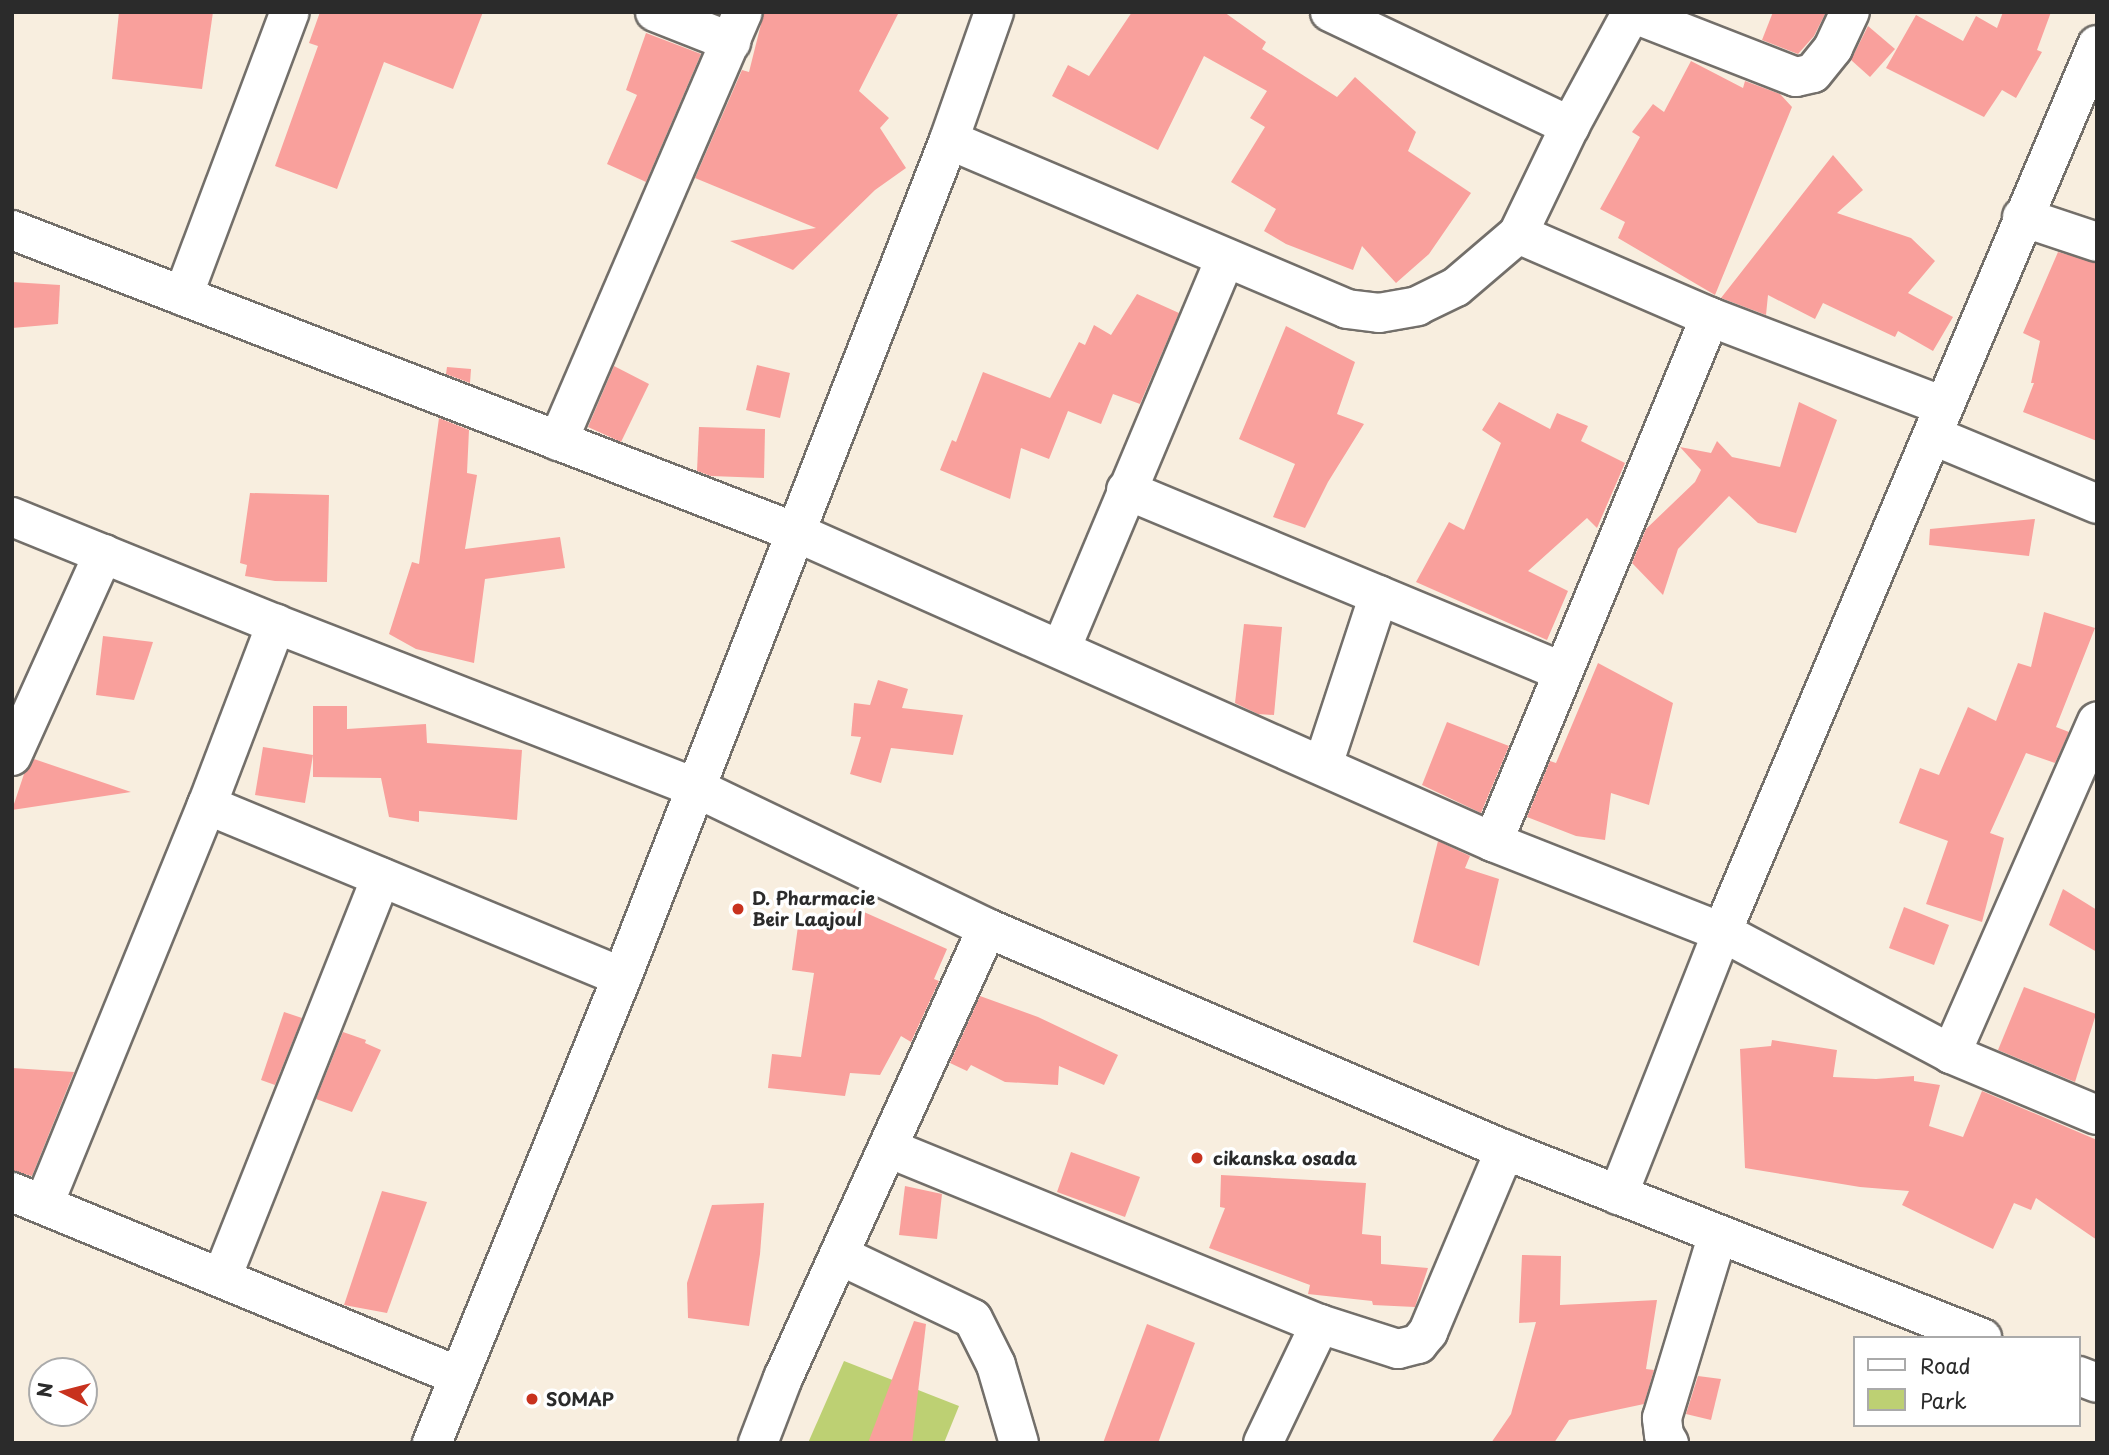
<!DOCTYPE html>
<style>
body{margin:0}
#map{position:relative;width:2109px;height:1455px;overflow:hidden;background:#f8eedf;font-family:"Playpen Sans",sans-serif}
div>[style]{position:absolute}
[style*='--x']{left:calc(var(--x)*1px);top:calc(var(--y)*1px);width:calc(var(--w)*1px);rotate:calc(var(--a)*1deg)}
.green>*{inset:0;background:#bdd073}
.building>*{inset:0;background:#f9a09c}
.roads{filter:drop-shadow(2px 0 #736f6a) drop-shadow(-2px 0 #736f6a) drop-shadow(0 2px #736f6a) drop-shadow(0 -2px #736f6a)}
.street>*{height:38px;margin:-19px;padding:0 19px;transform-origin:19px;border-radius:19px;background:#fff}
.dots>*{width:19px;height:19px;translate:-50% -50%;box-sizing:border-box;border:4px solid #fff;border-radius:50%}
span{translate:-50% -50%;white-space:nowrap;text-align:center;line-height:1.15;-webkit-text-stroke:7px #fff;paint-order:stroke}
.poi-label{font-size:18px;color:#2b2b2b;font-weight:700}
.left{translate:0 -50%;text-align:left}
.frame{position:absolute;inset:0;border:14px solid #2b2b2b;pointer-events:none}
.legend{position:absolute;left:1853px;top:1336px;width:228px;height:91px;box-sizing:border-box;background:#fff;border:2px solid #aaa;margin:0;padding:9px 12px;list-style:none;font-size:21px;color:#2b2b2b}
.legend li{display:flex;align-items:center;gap:14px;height:35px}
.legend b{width:35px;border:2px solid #aaa}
.north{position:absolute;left:28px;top:1357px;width:70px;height:70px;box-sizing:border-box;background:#fff;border:2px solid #aaa;border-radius:50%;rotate:276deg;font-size:19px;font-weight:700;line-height:28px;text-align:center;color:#2b2b2b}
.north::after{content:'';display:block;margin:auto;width:24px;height:32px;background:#c8321e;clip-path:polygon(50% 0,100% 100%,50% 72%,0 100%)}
</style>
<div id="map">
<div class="green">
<div style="clip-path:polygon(844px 1361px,959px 1406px,944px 1443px,808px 1443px)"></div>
</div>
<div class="building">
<div style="clip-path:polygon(119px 12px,213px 12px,202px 89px,112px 79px)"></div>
<div style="clip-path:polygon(320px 12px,483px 12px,453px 89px,384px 62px,337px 189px,275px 166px,318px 46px,309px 43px)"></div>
<div style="clip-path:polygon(764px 12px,899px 12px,859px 91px,889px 118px,880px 128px,906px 168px,875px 190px,793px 270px,730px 241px,816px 228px,695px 178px,742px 70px,749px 72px)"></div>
<div style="clip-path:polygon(1132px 12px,1224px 12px,1266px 42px,1262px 49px,1337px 97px,1355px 77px,1416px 132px,1408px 151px,1471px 193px,1429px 254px,1396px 283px,1362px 246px,1353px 270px,1286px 244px,1264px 231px,1276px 209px,1231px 182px,1265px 127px,1250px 118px,1267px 91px,1204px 56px,1158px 150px,1052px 96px,1068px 65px,1089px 76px)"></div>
<div style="clip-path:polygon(1773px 12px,1826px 12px,1814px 36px,1798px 54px,1762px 40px)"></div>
<div style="clip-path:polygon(2003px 12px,2051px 12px,2037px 50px,2042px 52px,2016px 98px,2002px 90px,1984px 117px,1886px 68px,1916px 15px,1963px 41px,1976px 16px,1997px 28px)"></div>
<div style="clip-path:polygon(1868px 26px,1895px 49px,1870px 77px,1851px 60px)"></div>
<div style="clip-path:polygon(646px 33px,701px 54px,646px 182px,607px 164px,637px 95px,626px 90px)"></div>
<div style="clip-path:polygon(1691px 61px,1743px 88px,1745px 81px,1780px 94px,1792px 107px,1715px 295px,1618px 238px,1625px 222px,1600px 209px,1640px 137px,1632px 132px,1653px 104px,1664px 112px)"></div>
<div style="clip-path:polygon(1833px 155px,1863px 190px,1837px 213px,1911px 238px,1935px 261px,1908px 293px,1953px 317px,1933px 351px,1898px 331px,1895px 337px,1823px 303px,1815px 319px,1768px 295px,1766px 315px,1721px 298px)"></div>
<div style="clip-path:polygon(2058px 252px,2097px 263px,2097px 441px,2023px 412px,2034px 383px,2031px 383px,2040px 341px,2023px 333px)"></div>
<div style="clip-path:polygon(12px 282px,60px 285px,58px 324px,12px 328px)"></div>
<div style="clip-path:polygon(1137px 294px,1179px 313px,1140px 404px,1113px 394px,1101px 424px,1068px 411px,1049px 459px,1021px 448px,1010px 499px,940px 470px,952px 440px,956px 442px,983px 372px,1050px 398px,1079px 342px,1085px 345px,1094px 325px,1111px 335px)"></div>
<div style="clip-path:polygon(1286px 326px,1355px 362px,1337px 414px,1364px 424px,1328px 482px,1305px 528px,1273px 517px,1295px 464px,1239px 439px)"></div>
<div style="clip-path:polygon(757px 365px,790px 373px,780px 418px,746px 410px)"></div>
<div style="clip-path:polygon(614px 366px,649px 384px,621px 442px,588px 427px)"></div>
<div style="clip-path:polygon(447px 367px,471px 369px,470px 383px,446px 374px)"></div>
<div style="clip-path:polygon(1499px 402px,1550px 429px,1557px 413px,1588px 426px,1581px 441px,1625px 463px,1597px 528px,1587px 518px,1528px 571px,1568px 591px,1547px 640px,1416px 582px,1449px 522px,1464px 530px,1501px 443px,1482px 430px)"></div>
<div style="clip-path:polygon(1799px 402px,1837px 420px,1796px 533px,1758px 523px,1729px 496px,1678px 549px,1663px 595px,1632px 563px,1646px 529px,1695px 482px,1701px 470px,1680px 447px,1711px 453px,1717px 441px,1732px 457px,1780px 467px)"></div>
<div style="clip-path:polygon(439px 418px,469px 430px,467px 473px,477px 475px,465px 549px,560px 537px,565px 568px,485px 579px,474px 663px,416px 649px,389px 634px,412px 562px,419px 564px)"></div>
<div style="clip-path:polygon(699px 427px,765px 429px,764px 478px,711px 476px,697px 471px)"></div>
<div style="clip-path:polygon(250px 493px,329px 495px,327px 582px,275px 581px,245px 576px,247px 565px,240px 563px)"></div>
<div style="clip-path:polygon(2035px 519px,2029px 556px,1929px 545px,1930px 529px)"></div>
<div style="clip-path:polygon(2044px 612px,2095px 628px,2056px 727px,2069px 732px,2055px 763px,2026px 753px,1990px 833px,2004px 838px,1982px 922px,1926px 904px,1948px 841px,1899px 823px,1920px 768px,1939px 775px,1968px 707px,1996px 721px,2018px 663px,2031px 667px)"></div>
<div style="clip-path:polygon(1244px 624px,1282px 627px,1274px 715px,1258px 714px,1235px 703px)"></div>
<div style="clip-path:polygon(103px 636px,153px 642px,134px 700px,96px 695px)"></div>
<div style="clip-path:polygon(1598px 663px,1673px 703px,1649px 805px,1611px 793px,1605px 840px,1576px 836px,1527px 817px,1550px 761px,1556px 763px)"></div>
<div style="clip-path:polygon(878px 680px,908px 689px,902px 708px,963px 715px,953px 755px,891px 748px,881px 783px,850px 774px,861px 737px,851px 736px,854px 703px,870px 705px)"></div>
<div style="clip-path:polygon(313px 706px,347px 706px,347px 729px,426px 724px,427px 743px,522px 750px,517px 820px,419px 811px,419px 822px,389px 817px,381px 778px,313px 777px)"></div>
<div style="clip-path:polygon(1447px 722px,1509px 746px,1481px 813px,1422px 785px)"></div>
<div style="clip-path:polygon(263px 747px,313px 755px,305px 803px,255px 795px)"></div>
<div style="clip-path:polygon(34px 759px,131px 792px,12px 810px,24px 774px)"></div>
<div style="clip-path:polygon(1438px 841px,1470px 856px,1465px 868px,1499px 879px,1479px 966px,1413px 942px)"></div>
<div style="clip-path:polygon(2063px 889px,2097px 910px,2097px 952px,2049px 925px)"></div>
<div style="clip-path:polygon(1904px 907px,1949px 925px,1934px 965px,1889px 948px)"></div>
<div style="clip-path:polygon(855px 908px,947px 949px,934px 979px,939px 981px,911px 1042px,901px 1036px,880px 1075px,850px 1073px,845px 1096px,768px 1088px,772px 1054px,801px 1057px,814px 973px,792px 970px,799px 919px,847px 926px)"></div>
<div style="clip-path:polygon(2024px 987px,2096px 1014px,2075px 1082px,1998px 1050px)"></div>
<div style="clip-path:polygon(980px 996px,1038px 1017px,1118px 1055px,1104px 1085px,1059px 1066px,1058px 1085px,1005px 1082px,971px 1065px,967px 1071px,950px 1063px)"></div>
<div style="clip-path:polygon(284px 1012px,302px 1018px,275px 1085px,261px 1080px)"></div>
<div style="clip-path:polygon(343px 1032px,366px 1040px,365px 1043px,381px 1050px,352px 1112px,316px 1099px)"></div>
<div style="clip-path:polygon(1772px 1040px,1837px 1050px,1833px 1077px,1876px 1079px,1914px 1076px,1914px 1081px,1940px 1085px,1929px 1126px,1963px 1137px,1982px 1091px,2097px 1140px,2097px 1240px,2036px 1198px,2031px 1210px,2014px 1203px,1993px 1249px,1902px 1205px,1909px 1191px,1860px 1187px,1745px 1168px,1740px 1049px,1771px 1046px)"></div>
<div style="clip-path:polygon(12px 1068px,74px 1072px,32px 1176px,12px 1171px)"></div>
<div style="clip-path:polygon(1071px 1152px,1140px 1177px,1125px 1217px,1057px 1192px)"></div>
<div style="clip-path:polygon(1221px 1175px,1366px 1183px,1362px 1234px,1381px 1236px,1381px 1264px,1428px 1268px,1415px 1307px,1373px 1305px,1372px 1301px,1308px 1294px,1310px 1285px,1209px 1248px,1225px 1208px,1220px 1207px)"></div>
<div style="clip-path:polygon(905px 1186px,942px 1194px,937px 1239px,899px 1235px)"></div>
<div style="clip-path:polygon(382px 1191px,427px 1202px,387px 1313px,344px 1305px)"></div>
<div style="clip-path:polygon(764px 1203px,760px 1254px,749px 1326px,688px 1318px,687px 1283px,712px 1205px)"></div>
<div style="clip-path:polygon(1522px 1255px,1561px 1256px,1560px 1305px,1657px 1300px,1646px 1369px,1654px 1370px,1644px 1404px,1569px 1420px,1554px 1443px,1491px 1443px,1511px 1414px,1536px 1322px,1519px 1323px)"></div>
<div style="clip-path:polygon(914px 1321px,926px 1324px,912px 1443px,868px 1443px)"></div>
<div style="clip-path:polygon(1147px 1324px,1195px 1343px,1158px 1443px,1103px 1443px)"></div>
<div style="clip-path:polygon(1698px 1376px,1721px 1379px,1711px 1420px,1686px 1414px)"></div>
</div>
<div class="roads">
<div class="street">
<div style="--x:655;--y:12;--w:82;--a:21.5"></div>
<div style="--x:1330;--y:12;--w:266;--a:25.4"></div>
<div style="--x:1632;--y:13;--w:176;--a:21.3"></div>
<div style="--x:1796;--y:77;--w:17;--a:-13"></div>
<div style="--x:1813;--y:73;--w:32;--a:-51"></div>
<div style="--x:1833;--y:48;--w:40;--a:-65"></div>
<div style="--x:949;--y:140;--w:432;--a:23"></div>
<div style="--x:1347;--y:309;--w:32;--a:7"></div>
<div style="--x:1379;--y:313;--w:39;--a:-10"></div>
<div style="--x:1417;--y:306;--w:43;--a:-26"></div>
<div style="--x:1456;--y:287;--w:82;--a:-40.5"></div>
<div style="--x:1518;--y:234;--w:120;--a:-64.3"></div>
<div style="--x:1570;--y:126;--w:130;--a:-61.5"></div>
<div style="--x:2022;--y:217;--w:79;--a:18.4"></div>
<div style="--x:12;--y:230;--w:839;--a:21.09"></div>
<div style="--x:795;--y:532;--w:764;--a:23.95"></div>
<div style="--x:1493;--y:842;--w:246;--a:21.5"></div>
<div style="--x:1722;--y:932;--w:259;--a:28"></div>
<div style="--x:1951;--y:1054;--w:158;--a:22.7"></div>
<div style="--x:1518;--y:234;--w:209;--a:23.4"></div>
<div style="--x:1710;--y:317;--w:249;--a:20.9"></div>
<div style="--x:183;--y:296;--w:303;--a:-69.4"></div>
<div style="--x:1934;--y:436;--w:177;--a:22.6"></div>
<div style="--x:558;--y:441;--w:467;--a:-66.7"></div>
<div style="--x:1126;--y:490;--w:473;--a:22.6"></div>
<div style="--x:12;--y:517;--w:285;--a:22.1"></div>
<div style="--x:276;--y:624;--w:449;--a:21.3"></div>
<div style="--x:694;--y:787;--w:325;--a:25.7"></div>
<div style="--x:987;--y:928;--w:564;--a:23.2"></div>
<div style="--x:1505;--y:1150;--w:513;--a:21.51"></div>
<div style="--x:1061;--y:649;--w:423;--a:-67.2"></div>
<div style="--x:12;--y:756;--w:222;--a:-65.7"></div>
<div style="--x:1323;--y:765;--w:179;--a:-71.8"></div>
<div style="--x:207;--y:805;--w:449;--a:22.5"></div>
<div style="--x:1493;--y:842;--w:568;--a:-67.54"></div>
<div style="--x:1951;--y:1054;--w:363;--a:-66.3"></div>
<div style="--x:888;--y:1148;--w:466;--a:22.2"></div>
<div style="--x:12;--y:1192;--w:483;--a:22.4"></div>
<div style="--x:1618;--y:1195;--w:283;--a:-68.4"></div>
<div style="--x:1722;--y:932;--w:963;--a:-67.08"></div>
<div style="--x:44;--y:1204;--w:431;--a:-67.8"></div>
<div style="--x:207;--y:805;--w:194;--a:-69.1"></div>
<div style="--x:839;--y:1255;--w:148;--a:25.5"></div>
<div style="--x:973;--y:1319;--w:51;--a:63.4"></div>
<div style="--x:996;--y:1365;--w:81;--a:73.6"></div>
<div style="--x:222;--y:1277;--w:430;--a:-68.3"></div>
<div style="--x:2079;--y:1376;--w:19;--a:21"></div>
<div style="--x:432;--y:1443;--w:503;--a:-67.82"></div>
<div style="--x:622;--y:977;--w:899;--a:-68.66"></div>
<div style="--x:949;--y:140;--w:136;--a:-70.6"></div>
<div style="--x:758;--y:1443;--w:70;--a:-69"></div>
<div style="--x:783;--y:1378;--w:494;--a:-65.6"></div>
<div style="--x:1263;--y:1443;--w:132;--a:-64.4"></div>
<div style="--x:1320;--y:1324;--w:82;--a:17.8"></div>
<div style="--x:1398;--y:1349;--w:21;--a:-14"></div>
<div style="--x:1418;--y:1344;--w:16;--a:-50"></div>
<div style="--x:1428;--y:1332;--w:198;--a:-67.1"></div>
<div style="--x:1669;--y:1443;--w:9;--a:-122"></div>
<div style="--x:1664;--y:1435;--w:17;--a:-97"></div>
<div style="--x:1662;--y:1418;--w:192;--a:-73.1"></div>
</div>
</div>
<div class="dots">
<div style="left:738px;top:909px;background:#c8321e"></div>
<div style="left:1197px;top:1158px;background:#c8321e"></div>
<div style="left:532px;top:1399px;background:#c8321e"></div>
</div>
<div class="poi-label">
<span class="left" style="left:752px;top:909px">D. Pharmacie<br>Beir Laajoul</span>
<span class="left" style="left:1213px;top:1158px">cikanska osada</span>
<span class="left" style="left:546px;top:1399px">SOMAP</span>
</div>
<div class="frame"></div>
<ul class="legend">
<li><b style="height:9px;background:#fff"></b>Road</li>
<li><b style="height:19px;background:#bdd073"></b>Park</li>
</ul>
<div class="north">N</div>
</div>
